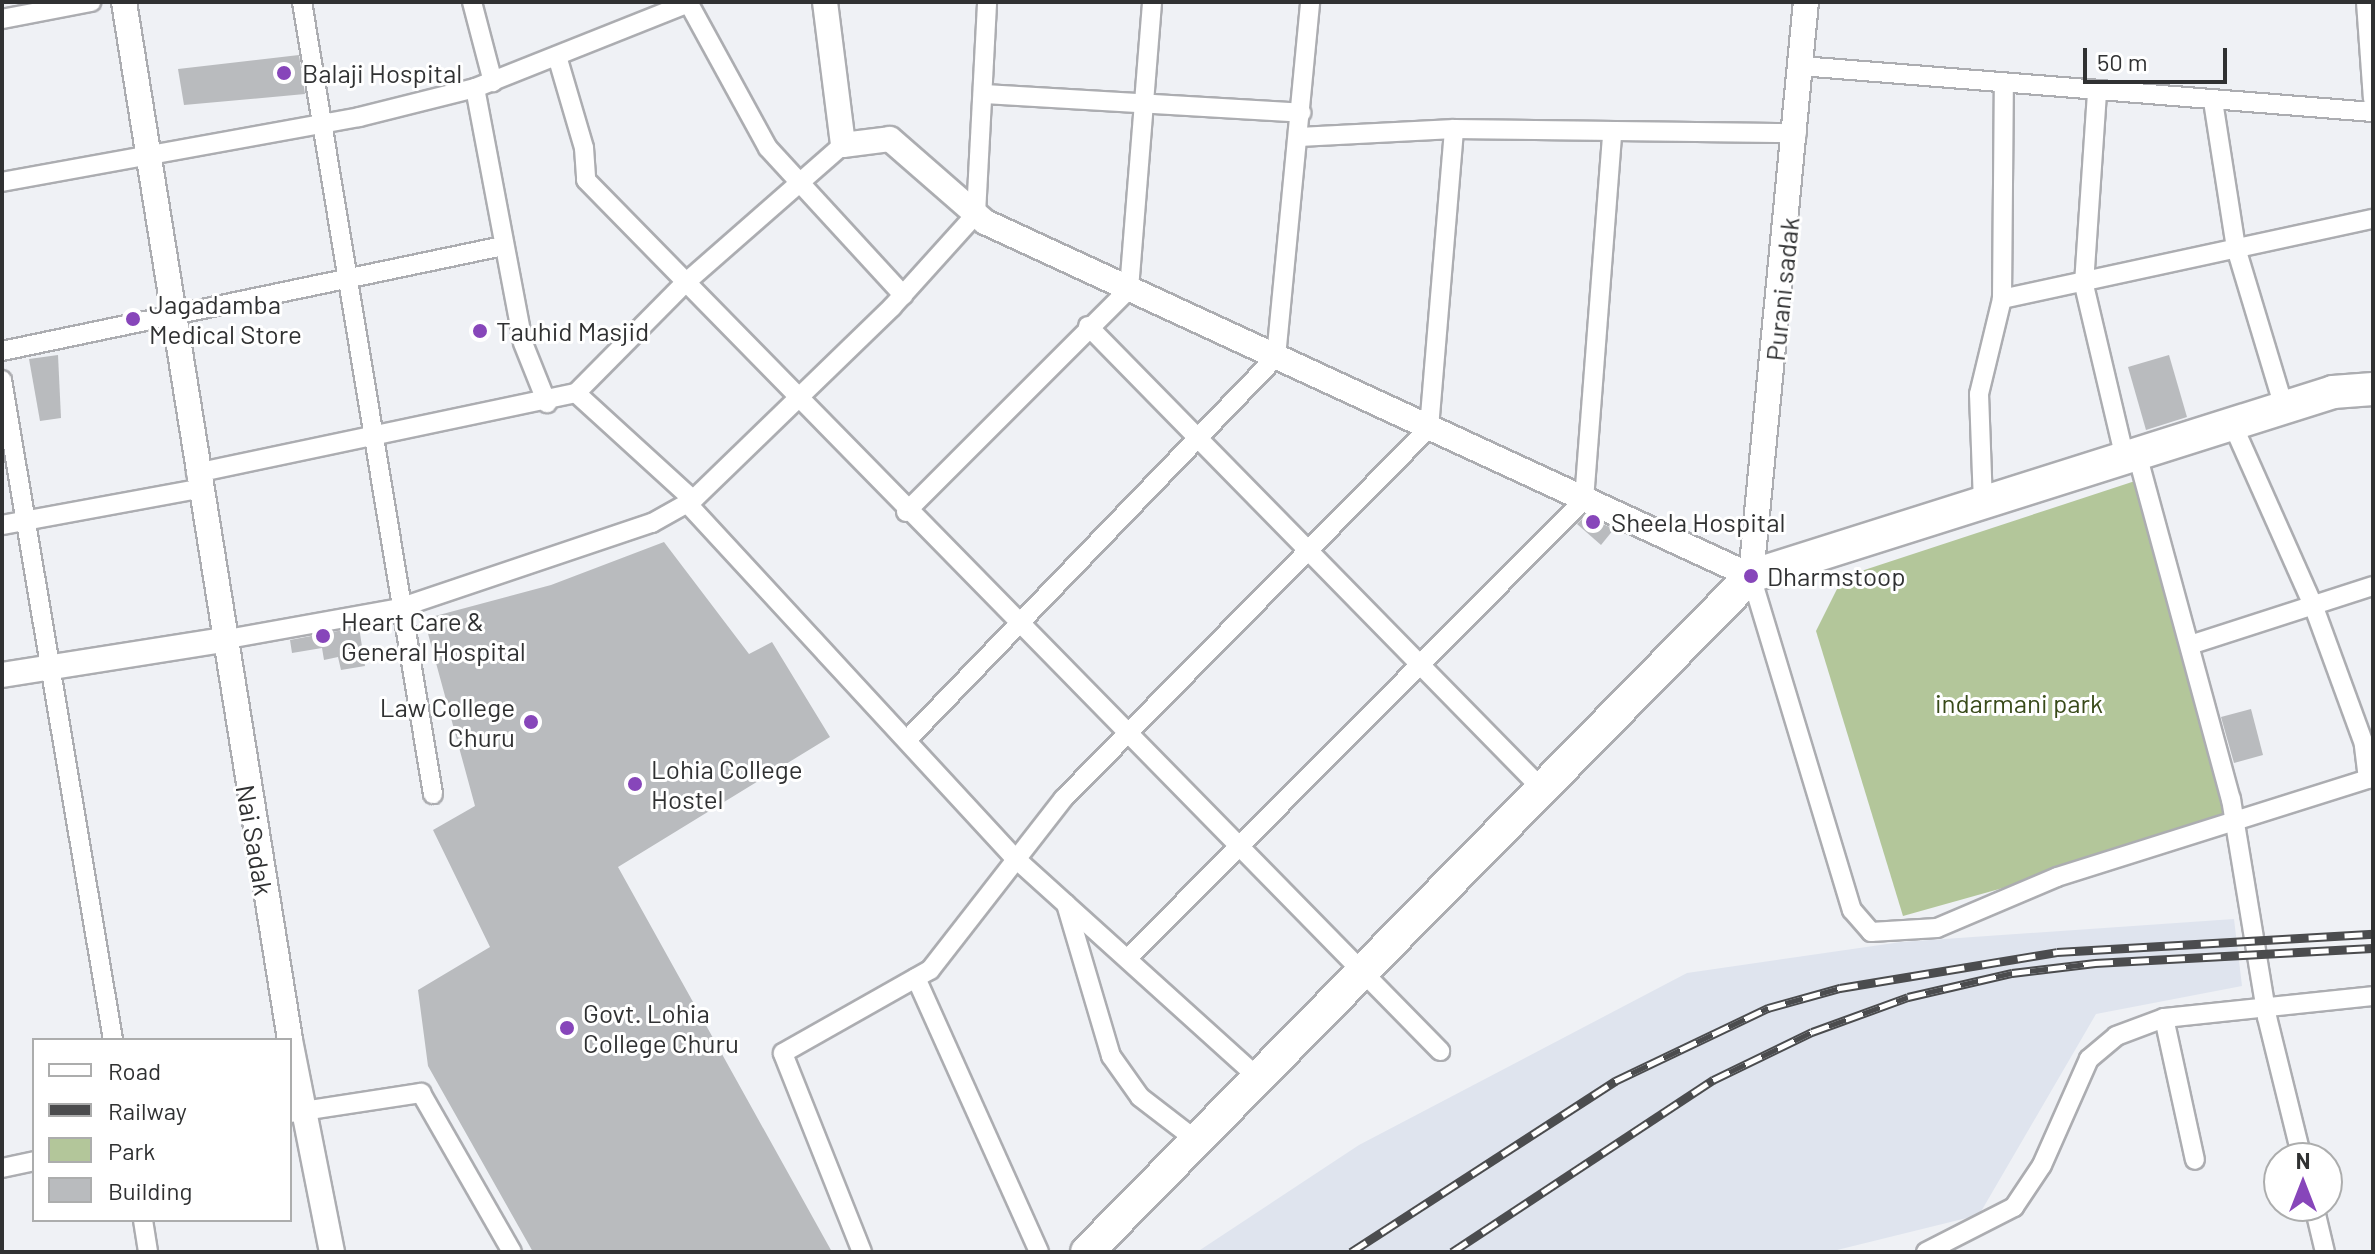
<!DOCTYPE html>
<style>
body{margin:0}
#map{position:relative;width:2375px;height:1254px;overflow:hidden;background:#eff1f5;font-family:Barlow,sans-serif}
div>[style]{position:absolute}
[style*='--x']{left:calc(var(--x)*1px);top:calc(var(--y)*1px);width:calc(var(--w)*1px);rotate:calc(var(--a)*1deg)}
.built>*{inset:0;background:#dfe4ee}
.green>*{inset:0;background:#b3c69a}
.building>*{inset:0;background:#b9bbbe}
.roads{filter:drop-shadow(2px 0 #acadb1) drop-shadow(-2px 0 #acadb1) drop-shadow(0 2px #acadb1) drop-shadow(0 -2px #acadb1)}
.street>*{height:18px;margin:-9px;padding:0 9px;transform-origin:9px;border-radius:9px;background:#fff}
.secondary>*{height:24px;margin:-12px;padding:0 12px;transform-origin:12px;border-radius:12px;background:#fff}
.highway>*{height:32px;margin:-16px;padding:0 16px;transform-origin:16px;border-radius:16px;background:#fff}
.rail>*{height:9px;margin-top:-4.5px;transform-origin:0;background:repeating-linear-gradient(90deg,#fff 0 18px,#4b4c4e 0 36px);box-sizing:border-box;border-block:2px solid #4b4c4e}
.dots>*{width:22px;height:22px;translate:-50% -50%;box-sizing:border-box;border:4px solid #fff;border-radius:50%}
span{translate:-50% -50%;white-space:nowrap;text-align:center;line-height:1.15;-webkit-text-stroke:6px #fff;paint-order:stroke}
.poi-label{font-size:26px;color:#303132}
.left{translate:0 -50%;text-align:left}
.right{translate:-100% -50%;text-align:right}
.street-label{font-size:26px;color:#303132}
.park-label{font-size:26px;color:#384a19}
.frame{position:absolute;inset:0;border:4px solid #303132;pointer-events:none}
.legend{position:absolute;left:32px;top:1038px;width:260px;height:184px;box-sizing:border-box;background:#fff;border:2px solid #acadad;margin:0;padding:10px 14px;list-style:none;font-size:24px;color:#303132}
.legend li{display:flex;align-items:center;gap:16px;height:40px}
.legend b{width:40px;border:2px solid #acadad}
.north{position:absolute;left:2263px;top:1142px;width:80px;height:80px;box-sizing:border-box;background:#fff;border:2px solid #acadad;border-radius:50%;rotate:0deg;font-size:22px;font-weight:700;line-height:32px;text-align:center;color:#303132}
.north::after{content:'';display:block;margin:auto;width:28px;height:36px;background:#8746ba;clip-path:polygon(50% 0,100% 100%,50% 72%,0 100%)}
.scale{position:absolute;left:2083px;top:48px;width:144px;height:36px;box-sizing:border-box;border:4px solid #303132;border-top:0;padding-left:10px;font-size:24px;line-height:28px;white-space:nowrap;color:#303132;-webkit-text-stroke:6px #fff;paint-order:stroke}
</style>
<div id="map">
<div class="built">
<div style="clip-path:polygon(2234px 919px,2242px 986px,2096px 1014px,1979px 1215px,1829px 1252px,1197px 1252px,1359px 1145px,1687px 973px,1901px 942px)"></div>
</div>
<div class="green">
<div style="clip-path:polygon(2135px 481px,2238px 822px,1903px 916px,1816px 631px,1843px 577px)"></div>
</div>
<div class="building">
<div style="clip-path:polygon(299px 55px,305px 94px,184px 105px,178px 69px)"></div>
<div style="clip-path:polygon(58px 355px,61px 418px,40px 421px,29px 359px)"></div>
<div style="clip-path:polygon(2169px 355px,2187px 417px,2146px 430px,2128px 367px)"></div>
<div style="clip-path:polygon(1585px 516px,1614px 529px,1601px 545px,1577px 524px)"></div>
<div style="clip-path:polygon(664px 542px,749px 654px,772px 642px,830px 737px,618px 867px,832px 1252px,533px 1252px,428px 1066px,418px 990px,490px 947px,433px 830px,475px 806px,424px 619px,551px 585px)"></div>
<div style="clip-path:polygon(359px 627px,365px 666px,341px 670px,338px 657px,324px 660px,322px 648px,292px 653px,290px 640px)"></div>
<div style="clip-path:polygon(2251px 709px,2263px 755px,2234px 763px,2221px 717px)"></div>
</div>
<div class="roads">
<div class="street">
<div style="--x:302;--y:2;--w:803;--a:80.61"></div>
<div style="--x:472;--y:2;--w:83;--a:75.3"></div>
<div style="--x:688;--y:2;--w:166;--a:61.3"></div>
<div style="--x:768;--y:148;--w:200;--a:47.4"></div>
<div style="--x:2366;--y:2;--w:97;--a:85.9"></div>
<div style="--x:2;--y:19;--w:91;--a:-10.8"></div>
<div style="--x:557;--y:56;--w:96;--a:73.6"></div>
<div style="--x:584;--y:148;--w:32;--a:86"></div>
<div style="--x:586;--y:180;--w:1220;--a:45.56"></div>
<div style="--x:1801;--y:66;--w:574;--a:4.6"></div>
<div style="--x:475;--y:88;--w:259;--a:79.3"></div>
<div style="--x:523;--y:343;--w:65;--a:68.2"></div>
<div style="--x:2097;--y:93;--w:192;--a:93.9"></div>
<div style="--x:2084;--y:285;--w:178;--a:76.7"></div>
<div style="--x:985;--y:94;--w:317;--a:3.4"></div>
<div style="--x:2213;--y:101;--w:149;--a:81.1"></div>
<div style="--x:2236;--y:248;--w:166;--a:73.2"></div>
<div style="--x:1299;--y:137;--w:155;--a:-3"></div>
<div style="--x:1454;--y:129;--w:343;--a:0.7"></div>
<div style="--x:2;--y:182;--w:363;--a:-10.3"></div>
<div style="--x:359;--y:117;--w:120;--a:-14"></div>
<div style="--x:475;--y:88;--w:230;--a:-21.7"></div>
<div style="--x:2002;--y:299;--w:380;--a:-12.2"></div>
<div style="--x:1088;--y:326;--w:648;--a:45.56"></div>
<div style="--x:2;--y:351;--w:512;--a:-11.84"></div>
<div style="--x:2;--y:380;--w:669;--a:80.45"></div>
<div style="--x:576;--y:393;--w:159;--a:42.4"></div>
<div style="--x:2137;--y:454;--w:358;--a:74.8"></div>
<div style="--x:2231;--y:799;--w:221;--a:80.6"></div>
<div style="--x:2267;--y:1017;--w:145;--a:76.1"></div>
<div style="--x:196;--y:473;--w:388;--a:-11.9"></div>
<div style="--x:576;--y:393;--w:153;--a:-45.3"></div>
<div style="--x:684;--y:284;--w:211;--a:-41.2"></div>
<div style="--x:687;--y:503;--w:483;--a:47.3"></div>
<div style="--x:1015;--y:858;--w:331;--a:42.1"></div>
<div style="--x:1983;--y:503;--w:109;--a:-92.1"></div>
<div style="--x:1979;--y:394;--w:98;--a:-76.4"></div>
<div style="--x:2002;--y:299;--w:214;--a:-89.5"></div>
<div style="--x:906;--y:512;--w:315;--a:-45"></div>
<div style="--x:1129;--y:289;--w:288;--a:-85.4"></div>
<div style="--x:2;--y:525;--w:199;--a:-10.4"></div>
<div style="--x:1751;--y:576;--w:349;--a:73.2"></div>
<div style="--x:1852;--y:910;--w:29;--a:49"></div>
<div style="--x:1871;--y:932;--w:66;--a:-3.5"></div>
<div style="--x:1937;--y:928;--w:130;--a:-23"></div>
<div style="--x:2057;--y:877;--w:326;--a:-17.5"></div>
<div style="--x:2368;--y:779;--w:35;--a:-97"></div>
<div style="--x:2364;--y:744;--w:148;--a:-110.1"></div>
<div style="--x:2313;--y:605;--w:199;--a:-114"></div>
<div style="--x:222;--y:640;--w:180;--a:-10.2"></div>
<div style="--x:399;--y:608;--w:267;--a:-18.6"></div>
<div style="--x:652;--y:523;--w:47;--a:-29.3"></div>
<div style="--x:693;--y:500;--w:277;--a:-44.1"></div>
<div style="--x:892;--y:307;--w:125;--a:-47.9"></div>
<div style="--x:976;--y:214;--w:212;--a:-87"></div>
<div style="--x:2190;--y:645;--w:192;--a:-17.9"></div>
<div style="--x:907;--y:740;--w:532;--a:-46.07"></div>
<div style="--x:1276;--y:357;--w:357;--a:-84.5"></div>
<div style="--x:1066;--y:904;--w:159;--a:73.5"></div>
<div style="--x:1111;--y:1056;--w:50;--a:54.7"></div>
<div style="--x:1140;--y:1097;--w:76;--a:37.5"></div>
<div style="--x:1127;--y:959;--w:648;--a:-45.13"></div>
<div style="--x:1584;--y:500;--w:369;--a:-85.6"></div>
<div style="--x:916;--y:978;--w:300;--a:65.8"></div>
<div style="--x:2164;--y:1018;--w:145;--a:77.7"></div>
<div style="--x:290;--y:1113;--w:133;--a:-8.7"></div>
<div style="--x:421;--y:1093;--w:183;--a:60.2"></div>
<div style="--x:2;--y:1168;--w:33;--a:-12"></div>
<div style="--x:2314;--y:1206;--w:47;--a:76.6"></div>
<div style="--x:143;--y:1220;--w:32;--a:81"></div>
<div style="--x:862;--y:1252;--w:214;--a:-111.7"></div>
<div style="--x:783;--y:1053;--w:169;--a:-29.5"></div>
<div style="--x:930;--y:970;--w:217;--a:-52.1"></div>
<div style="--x:1063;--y:799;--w:521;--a:-45.39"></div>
<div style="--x:1429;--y:428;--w:300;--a:-85.2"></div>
<div style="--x:1926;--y:1252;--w:99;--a:-27.1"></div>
<div style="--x:2014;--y:1207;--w:50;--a:-56.3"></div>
<div style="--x:2042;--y:1165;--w:116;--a:-66.1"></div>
<div style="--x:2089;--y:1059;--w:35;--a:-40"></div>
<div style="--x:2116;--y:1036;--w:51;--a:-20.6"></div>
<div style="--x:2164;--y:1018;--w:210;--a:-6"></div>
</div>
<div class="secondary">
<div style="--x:124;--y:2;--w:1051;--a:80.91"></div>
<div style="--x:825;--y:2;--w:144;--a:82.8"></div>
<div style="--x:843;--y:145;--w:47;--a:-7.3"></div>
<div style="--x:890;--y:139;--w:126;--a:41.1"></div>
<div style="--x:985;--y:222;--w:844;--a:24.8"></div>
<div style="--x:1751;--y:576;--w:577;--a:-84.53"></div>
<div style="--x:2;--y:675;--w:223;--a:-9"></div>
<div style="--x:290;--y:1040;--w:216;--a:78.8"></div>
</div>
<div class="highway">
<div style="--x:1087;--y:1252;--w:948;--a:-45.51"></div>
<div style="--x:1751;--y:576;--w:610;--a:-17.54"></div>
<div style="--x:2333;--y:392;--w:40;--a:-4.3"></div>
</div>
</div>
<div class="rail">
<div style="--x:1351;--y:1252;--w:315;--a:-32.9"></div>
<div style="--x:1615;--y:1081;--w:170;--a:-25.5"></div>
<div style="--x:1768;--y:1008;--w:75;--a:-15.5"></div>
<div style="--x:1840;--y:988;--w:220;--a:-9.4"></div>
<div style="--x:2057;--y:952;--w:317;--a:-3.3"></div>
<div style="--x:1452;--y:1252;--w:313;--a:-33.4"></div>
<div style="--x:1713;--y:1080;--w:110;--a:-25.9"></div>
<div style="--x:1812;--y:1032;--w:102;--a:-20"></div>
<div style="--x:1908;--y:997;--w:107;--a:-13"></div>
<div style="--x:2012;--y:973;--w:84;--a:-6.9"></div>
<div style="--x:2095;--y:963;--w:278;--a:-3.1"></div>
</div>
<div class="dots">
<div style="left:284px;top:73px;background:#8746ba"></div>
<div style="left:133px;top:319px;background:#8746ba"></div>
<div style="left:480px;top:331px;background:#8746ba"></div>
<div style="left:1593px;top:522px;background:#8746ba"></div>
<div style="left:1751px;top:576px;background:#8746ba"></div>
<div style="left:323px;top:636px;background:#8746ba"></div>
<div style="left:531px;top:722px;background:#8746ba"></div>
<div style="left:635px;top:784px;background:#8746ba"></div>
<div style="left:567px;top:1028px;background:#8746ba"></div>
</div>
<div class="poi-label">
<span class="left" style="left:302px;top:73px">Balaji Hospital</span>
<span class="left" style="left:149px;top:319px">Jagadamba<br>Medical Store</span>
<span class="left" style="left:496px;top:331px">Tauhid Masjid</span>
<span class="left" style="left:1611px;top:522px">Sheela Hospital</span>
<span class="left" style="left:1767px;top:576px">Dharmstoop</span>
<span class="left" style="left:341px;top:636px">Heart Care &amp;<br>General Hospital</span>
<span class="right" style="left:515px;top:722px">Law College<br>Churu</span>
<span class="left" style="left:651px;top:784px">Lohia College<br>Hostel</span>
<span class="left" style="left:583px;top:1028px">Govt. Lohia<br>College Churu</span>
</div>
<div class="street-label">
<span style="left:1782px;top:289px;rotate:-84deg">Purani sadak</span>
<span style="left:255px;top:840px;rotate:80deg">Nai Sadak</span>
</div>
<div class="park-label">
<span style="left:2019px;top:703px">indarmani park</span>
</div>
<div class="frame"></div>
<ul class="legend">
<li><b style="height:10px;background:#fff"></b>Road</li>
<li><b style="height:10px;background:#4b4c4e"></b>Railway</li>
<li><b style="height:22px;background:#b3c69a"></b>Park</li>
<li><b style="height:22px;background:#b9bbbe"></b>Building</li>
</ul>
<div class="north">N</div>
<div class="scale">50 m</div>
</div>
